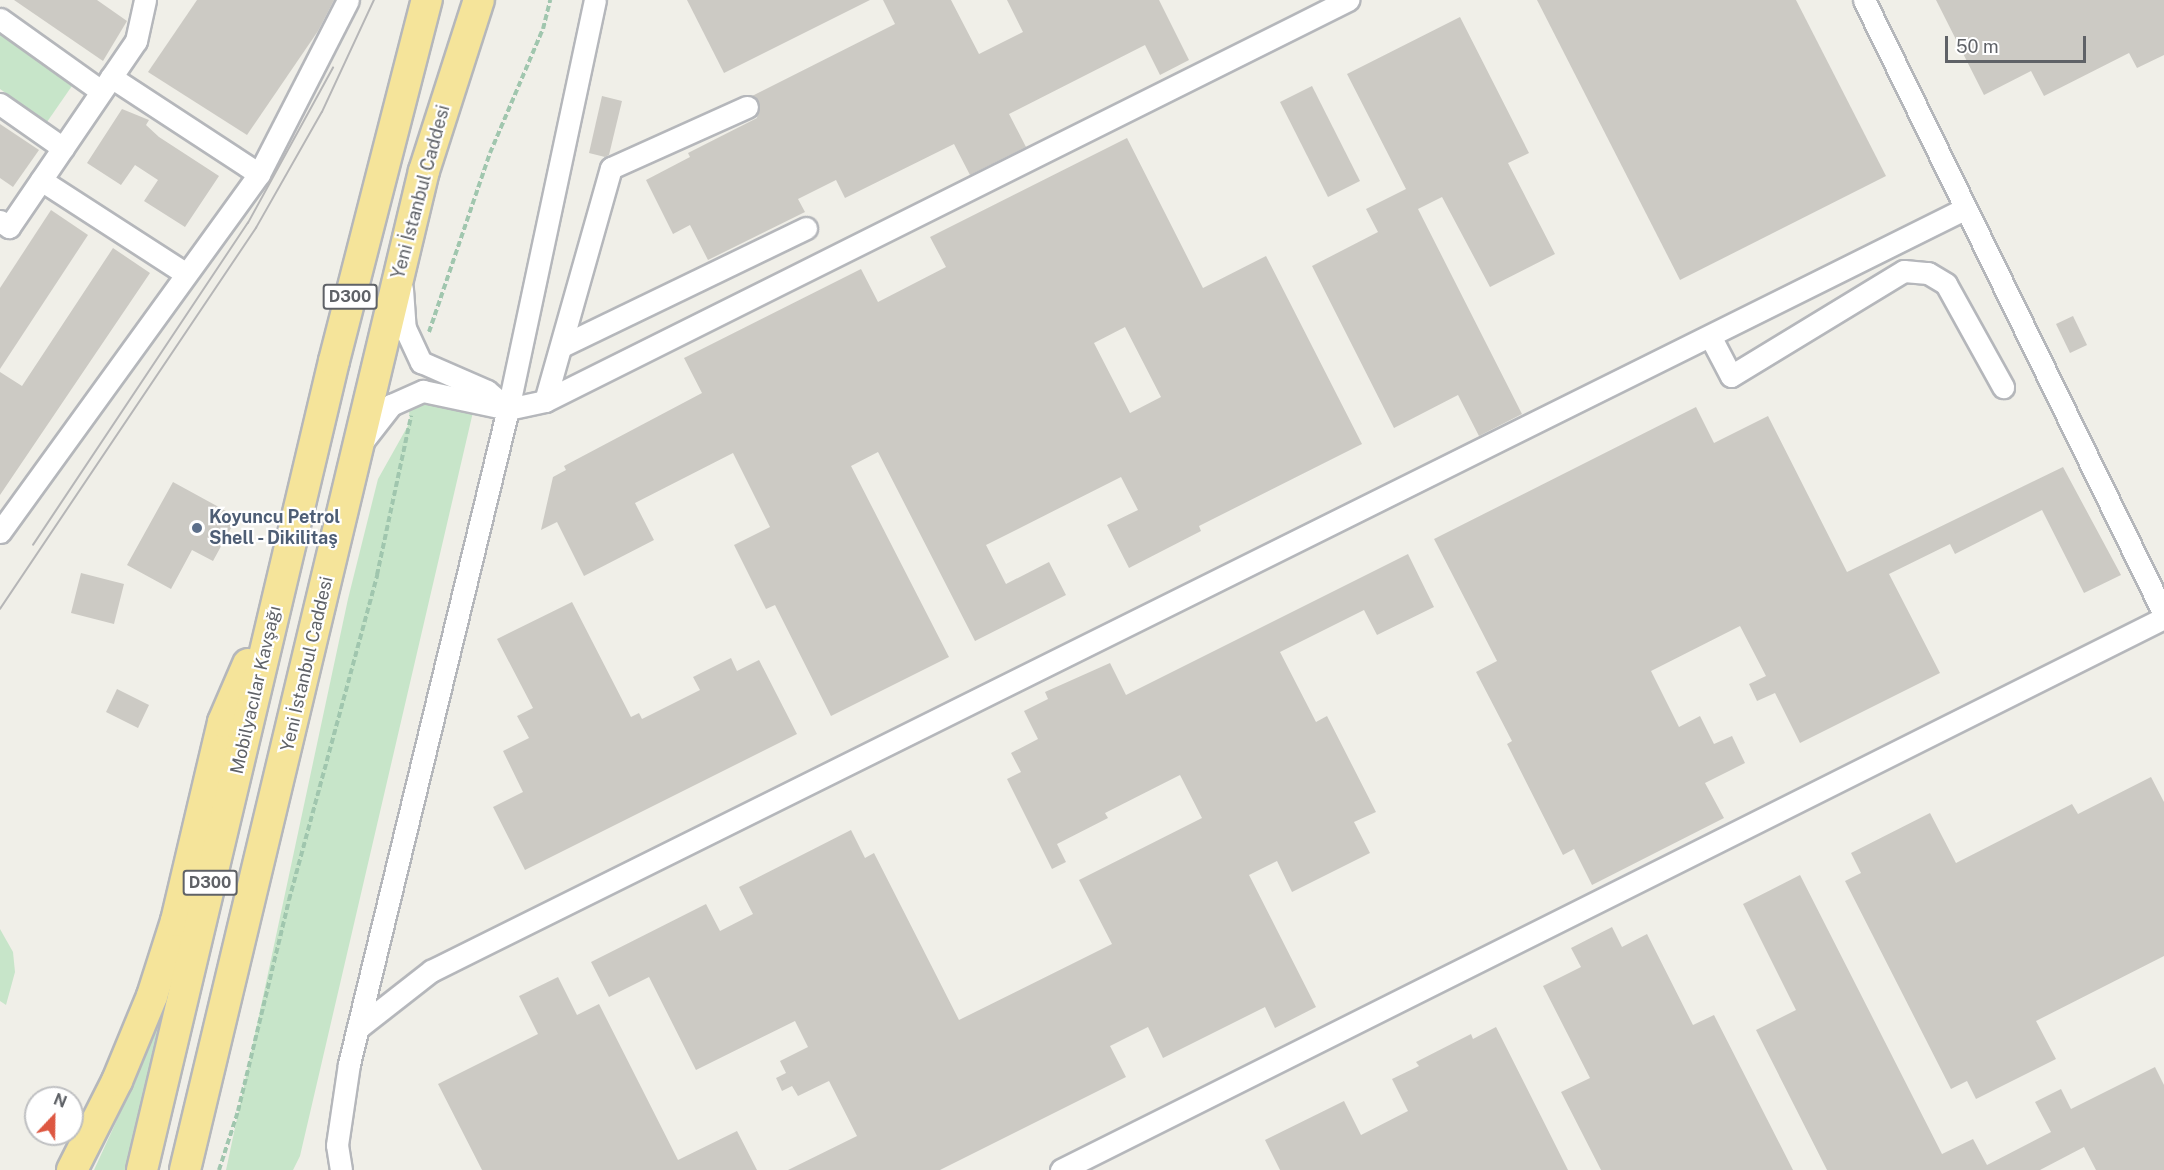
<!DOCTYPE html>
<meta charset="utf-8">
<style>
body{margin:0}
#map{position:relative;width:2164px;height:1170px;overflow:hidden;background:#f0efe8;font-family:"Public Sans",sans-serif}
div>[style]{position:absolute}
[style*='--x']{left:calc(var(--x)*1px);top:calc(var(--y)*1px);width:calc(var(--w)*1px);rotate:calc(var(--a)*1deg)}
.green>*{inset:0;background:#c7e5c9}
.building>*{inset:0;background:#cccac4}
.path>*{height:4px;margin-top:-2px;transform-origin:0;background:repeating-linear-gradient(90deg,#a0c6ae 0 6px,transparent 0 9px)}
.roads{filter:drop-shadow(2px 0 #b5b7bb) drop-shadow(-2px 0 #b5b7bb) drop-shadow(0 2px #b5b7bb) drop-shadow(0 -2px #b5b7bb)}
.minor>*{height:21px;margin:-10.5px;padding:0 10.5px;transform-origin:10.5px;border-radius:10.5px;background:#fff}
.highway>*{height:30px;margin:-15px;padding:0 15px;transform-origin:15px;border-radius:15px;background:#f5e49a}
.tram>*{height:1.5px;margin:-0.75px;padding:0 0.75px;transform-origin:0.75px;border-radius:0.75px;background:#b6b6b7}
.dots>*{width:16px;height:16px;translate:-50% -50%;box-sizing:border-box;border:3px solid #fff;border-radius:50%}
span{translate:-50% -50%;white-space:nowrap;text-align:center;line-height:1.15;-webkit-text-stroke:4.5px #fff;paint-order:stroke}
.shield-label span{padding:2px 4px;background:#fff;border:2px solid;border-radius:4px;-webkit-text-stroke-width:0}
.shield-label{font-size:16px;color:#5f6267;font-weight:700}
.street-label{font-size:18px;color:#5f6267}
.service-label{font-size:18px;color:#4e5e75;font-weight:700}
.left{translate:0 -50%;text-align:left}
.north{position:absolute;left:24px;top:1086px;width:60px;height:60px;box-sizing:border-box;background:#fff;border:2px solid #bfc0c2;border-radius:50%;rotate:22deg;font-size:16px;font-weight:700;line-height:24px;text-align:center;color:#5f6267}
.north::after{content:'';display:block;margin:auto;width:21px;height:27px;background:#dd5741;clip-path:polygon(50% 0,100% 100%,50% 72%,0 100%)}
.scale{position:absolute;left:1945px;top:36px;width:141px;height:27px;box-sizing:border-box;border:3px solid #5f6267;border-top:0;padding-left:8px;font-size:18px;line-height:21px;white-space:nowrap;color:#5f6267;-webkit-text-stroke:4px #fff;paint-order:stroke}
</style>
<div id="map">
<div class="green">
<div style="clip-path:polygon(0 32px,74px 83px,47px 122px,0 89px)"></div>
<div style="clip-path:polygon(408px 398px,473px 412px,300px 1156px,293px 1170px,226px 1170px,348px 599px,378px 479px,410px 422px)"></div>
<div style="clip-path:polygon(0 929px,13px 952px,15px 972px,6px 1005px,0 1001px)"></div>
<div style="clip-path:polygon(174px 985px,128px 1170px,94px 1170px,139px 1072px)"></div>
</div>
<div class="building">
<div style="clip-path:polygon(14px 0,97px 0,127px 21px,103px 61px)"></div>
<div style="clip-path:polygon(197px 0,334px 0,318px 31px,247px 135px,148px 72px)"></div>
<div style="clip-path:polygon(687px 0,870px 0,724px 73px)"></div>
<div style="clip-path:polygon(883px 0,951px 0,979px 54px,1023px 32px,1007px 0,1159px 0,1189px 60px,1160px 75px,1145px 45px,1009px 114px,1026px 147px,970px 175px,954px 144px,845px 198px,836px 180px,798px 199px,805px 212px,708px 260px,690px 225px,673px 234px,646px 180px,690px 157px,688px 153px,757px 118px,759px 102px,752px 96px,895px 24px)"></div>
<div style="clip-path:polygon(1537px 0,1796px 0,1886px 176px,1680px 280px)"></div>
<div style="clip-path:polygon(1936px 0,2164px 0,2164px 55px,2137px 68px,2129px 53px,2044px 96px,2031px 71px,1984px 95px)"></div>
<div style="clip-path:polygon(1460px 17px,1529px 153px,1508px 163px,1555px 254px,1490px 287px,1442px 197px,1418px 209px,1522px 414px,1479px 436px,1458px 395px,1394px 428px,1312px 266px,1378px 232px,1366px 209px,1406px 189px,1347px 74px)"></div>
<div style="clip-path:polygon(1312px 86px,1360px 181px,1328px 197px,1280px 102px)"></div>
<div style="clip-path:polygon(602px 96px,622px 101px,609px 155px,605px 157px,589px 153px)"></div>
<div style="clip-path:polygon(122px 109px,149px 120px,146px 125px,159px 137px,219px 176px,185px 227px,144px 201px,158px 180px,135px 165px,121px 185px,87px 163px)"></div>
<div style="clip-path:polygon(0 124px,39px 150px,13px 187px,0 178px)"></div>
<div style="clip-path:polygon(evenodd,1127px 138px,1203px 288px,1266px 256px,1362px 444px,1199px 526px,1201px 531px,1129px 568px,1107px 525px,1138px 510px,1121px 477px,986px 545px,1006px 584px,1049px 562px,1066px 595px,975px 641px,878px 452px,851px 466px,949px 657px,831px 716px,775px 605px,766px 609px,734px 545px,770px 527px,733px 453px,635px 503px,654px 540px,584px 576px,557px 522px,541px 530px,553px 477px,566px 470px,564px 466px,702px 393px,684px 358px,861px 269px,878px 302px,946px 267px,930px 237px,1127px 138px,1125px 327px,1161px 397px,1130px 413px,1094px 343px,1125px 327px)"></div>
<div style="clip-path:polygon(51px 210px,88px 235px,0 369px,0 288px)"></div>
<div style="clip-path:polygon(113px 248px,150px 273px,0 495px,0 372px,22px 386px)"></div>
<div style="clip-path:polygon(2073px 316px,2087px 345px,2070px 353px,2056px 324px)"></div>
<div style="clip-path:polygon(1696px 407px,1714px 443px,1768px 416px,1847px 572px,2063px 467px,2121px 575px,2084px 593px,2042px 510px,1955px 554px,1950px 544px,1889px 574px,1940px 673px,1800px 743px,1775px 693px,1757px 701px,1749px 684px,1766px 676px,1740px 626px,1651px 671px,1679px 727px,1700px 716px,1714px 744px,1732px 736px,1745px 763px,1705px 783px,1724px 818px,1592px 885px,1574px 849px,1563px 855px,1507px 744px,1512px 741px,1476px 672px,1497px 661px,1434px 539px)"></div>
<div style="clip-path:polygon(173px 482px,237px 517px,213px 561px,192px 550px,171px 589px,127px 565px)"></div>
<div style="clip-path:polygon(1408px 554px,1434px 607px,1377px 635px,1364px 610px,1280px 652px,1316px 722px,1327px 716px,1376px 812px,1354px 822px,1370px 853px,1292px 892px,1277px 861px,1249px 875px,1316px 1007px,1275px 1028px,1265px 1007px,1163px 1058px,1148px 1027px,1110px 1046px,1126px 1077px,940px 1170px,788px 1170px,857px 1136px,829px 1081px,798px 1096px,792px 1086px,782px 1091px,776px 1078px,786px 1073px,780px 1061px,808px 1047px,795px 1021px,696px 1070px,649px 977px,609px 997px,591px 962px,706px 904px,720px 931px,753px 914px,739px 887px,851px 830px,865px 858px,874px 853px,959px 1020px,1112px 944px,1079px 880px,1202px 818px,1180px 775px,1105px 813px,1108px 818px,1057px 844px,1066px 862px,1052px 869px,1007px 779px,1021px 772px,1011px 753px,1038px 739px,1024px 711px,1048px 699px,1045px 692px,1110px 663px,1126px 695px)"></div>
<div style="clip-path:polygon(81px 573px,124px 584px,114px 624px,71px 613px)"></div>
<div style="clip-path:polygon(572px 602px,631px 717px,639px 713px,642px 719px,700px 690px,693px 677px,731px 658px,737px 671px,759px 660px,797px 734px,525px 870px,493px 807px,523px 792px,503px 751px,529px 738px,517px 716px,533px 708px,497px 639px)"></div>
<div style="clip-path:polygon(117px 689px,149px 705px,138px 728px,106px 712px)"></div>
<div style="clip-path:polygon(2151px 777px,2164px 802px,2164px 956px,2036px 1021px,2056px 1059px,1976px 1099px,1967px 1081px,1951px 1089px,1845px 881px,1861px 873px,1851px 853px,1930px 813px,1956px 863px,2072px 804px,2078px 814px)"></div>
<div style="clip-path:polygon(1800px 875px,1942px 1154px,1973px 1139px,1987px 1165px,2051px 1132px,2035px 1102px,2061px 1089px,2071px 1109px,2155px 1067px,2164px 1085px,2164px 1170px,2096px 1170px,2084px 1147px,2040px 1170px,1827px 1170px,1756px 1030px,1796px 1010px,1743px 904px)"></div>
<div style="clip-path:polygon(1612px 927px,1622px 947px,1647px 934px,1693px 1025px,1714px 1015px,1793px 1170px,1601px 1170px,1561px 1092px,1590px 1078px,1543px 986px,1581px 967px,1571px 948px)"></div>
<div style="clip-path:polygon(558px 977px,577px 1015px,599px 1004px,678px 1160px,737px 1131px,757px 1170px,482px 1170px,438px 1084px,538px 1034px,519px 996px)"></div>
<div style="clip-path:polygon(1496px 1027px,1568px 1170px,1280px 1170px,1265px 1140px,1344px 1101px,1361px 1135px,1408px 1111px,1392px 1079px,1419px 1066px,1416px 1062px,1471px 1034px,1473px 1039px)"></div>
</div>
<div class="path">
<div style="--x:429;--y:332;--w:189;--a:-71.2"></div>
<div style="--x:490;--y:153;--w:135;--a:-66.9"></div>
<div style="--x:543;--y:29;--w:30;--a:-76"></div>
<div style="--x:219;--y:1170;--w:62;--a:-72.1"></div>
<div style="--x:238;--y:1111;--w:217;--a:-76.4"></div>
<div style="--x:289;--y:900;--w:337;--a:-74.8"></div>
<div style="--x:377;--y:575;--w:163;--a:-77.9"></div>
</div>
<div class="roads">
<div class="minor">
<div style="--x:1864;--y:0;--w:683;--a:63.96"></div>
<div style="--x:0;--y:19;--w:124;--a:35.5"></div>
<div style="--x:111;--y:77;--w:177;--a:33.2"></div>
<div style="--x:0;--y:104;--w:77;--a:34.9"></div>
<div style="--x:41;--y:180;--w:171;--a:32.9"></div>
<div style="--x:0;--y:221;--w:11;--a:34"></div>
<div style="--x:9;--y:227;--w:225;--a:-55.7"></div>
<div style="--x:136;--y:41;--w:42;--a:-77.6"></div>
<div style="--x:402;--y:289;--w:39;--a:86"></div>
<div style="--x:405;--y:328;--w:38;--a:65"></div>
<div style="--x:421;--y:362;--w:72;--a:23.7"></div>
<div style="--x:487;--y:391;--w:21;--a:41"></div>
<div style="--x:1710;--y:336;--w:45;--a:62.3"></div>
<div style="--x:1731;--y:376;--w:202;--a:-31.3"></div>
<div style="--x:1904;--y:271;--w:24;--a:5"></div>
<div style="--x:1928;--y:273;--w:21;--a:31"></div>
<div style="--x:1946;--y:284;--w:118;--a:61"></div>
<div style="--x:562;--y:346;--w:271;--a:-25.8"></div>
<div style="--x:545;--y:401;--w:242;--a:-74.2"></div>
<div style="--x:611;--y:168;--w:149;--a:-24.2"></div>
<div style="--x:363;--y:441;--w:46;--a:-52.1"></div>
<div style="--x:391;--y:405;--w:35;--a:-24"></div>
<div style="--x:423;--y:391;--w:87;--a:12"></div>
<div style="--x:508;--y:409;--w:38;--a:-12"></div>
<div style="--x:545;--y:401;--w:898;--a:-26.54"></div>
<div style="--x:0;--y:532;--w:442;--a:-54.1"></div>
<div style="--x:259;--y:174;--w:195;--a:-62.9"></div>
<div style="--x:358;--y:1028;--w:93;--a:-38"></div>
<div style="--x:431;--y:971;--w:1712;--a:-26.43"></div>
<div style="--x:341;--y:1170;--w:25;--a:-99"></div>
<div style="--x:337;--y:1145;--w:82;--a:-81.6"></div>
<div style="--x:349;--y:1064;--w:674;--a:-76.36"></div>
<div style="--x:508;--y:409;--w:418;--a:-78"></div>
<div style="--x:1061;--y:1170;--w:1233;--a:-26.59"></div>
</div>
<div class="highway">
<div style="--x:72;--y:1170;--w:100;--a:-63.2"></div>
<div style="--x:117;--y:1081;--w:92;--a:-67.6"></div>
<div style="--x:152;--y:996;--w:79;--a:-72.3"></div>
<div style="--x:176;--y:921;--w:204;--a:-76.7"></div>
<div style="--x:223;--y:722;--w:63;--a:-66.7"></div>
<div style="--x:142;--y:1170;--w:831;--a:-76.65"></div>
<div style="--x:334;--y:361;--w:373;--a:-75.6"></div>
<div style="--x:185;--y:1170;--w:1027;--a:-76.55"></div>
<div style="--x:424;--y:171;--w:180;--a:-72.2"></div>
</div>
</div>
<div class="tram">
<div style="--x:33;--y:545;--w:387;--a:-56.3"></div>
<div style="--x:248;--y:223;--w:177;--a:-61.3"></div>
<div style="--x:0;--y:609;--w:459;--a:-56.1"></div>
<div style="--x:256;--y:228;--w:133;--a:-60.4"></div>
<div style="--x:322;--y:112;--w:123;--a:-65.1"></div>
</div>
<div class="dots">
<div style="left:197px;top:528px;background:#5c6f8a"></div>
</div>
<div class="shield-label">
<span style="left:350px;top:297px">D300</span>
<span style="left:210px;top:883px">D300</span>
</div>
<div class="street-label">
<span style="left:421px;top:192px;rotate:-75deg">Yeni İstanbul Caddesi</span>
<span style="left:307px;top:664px;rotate:-77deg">Yeni İstanbul Caddesi</span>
<span style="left:256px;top:690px;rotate:-77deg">Mobilyacılar Kavşağı</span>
</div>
<div class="service-label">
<span class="left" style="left:209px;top:528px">Koyuncu Petrol<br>Shell - Dikilitaş</span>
</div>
<div class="north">N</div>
<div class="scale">50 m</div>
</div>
